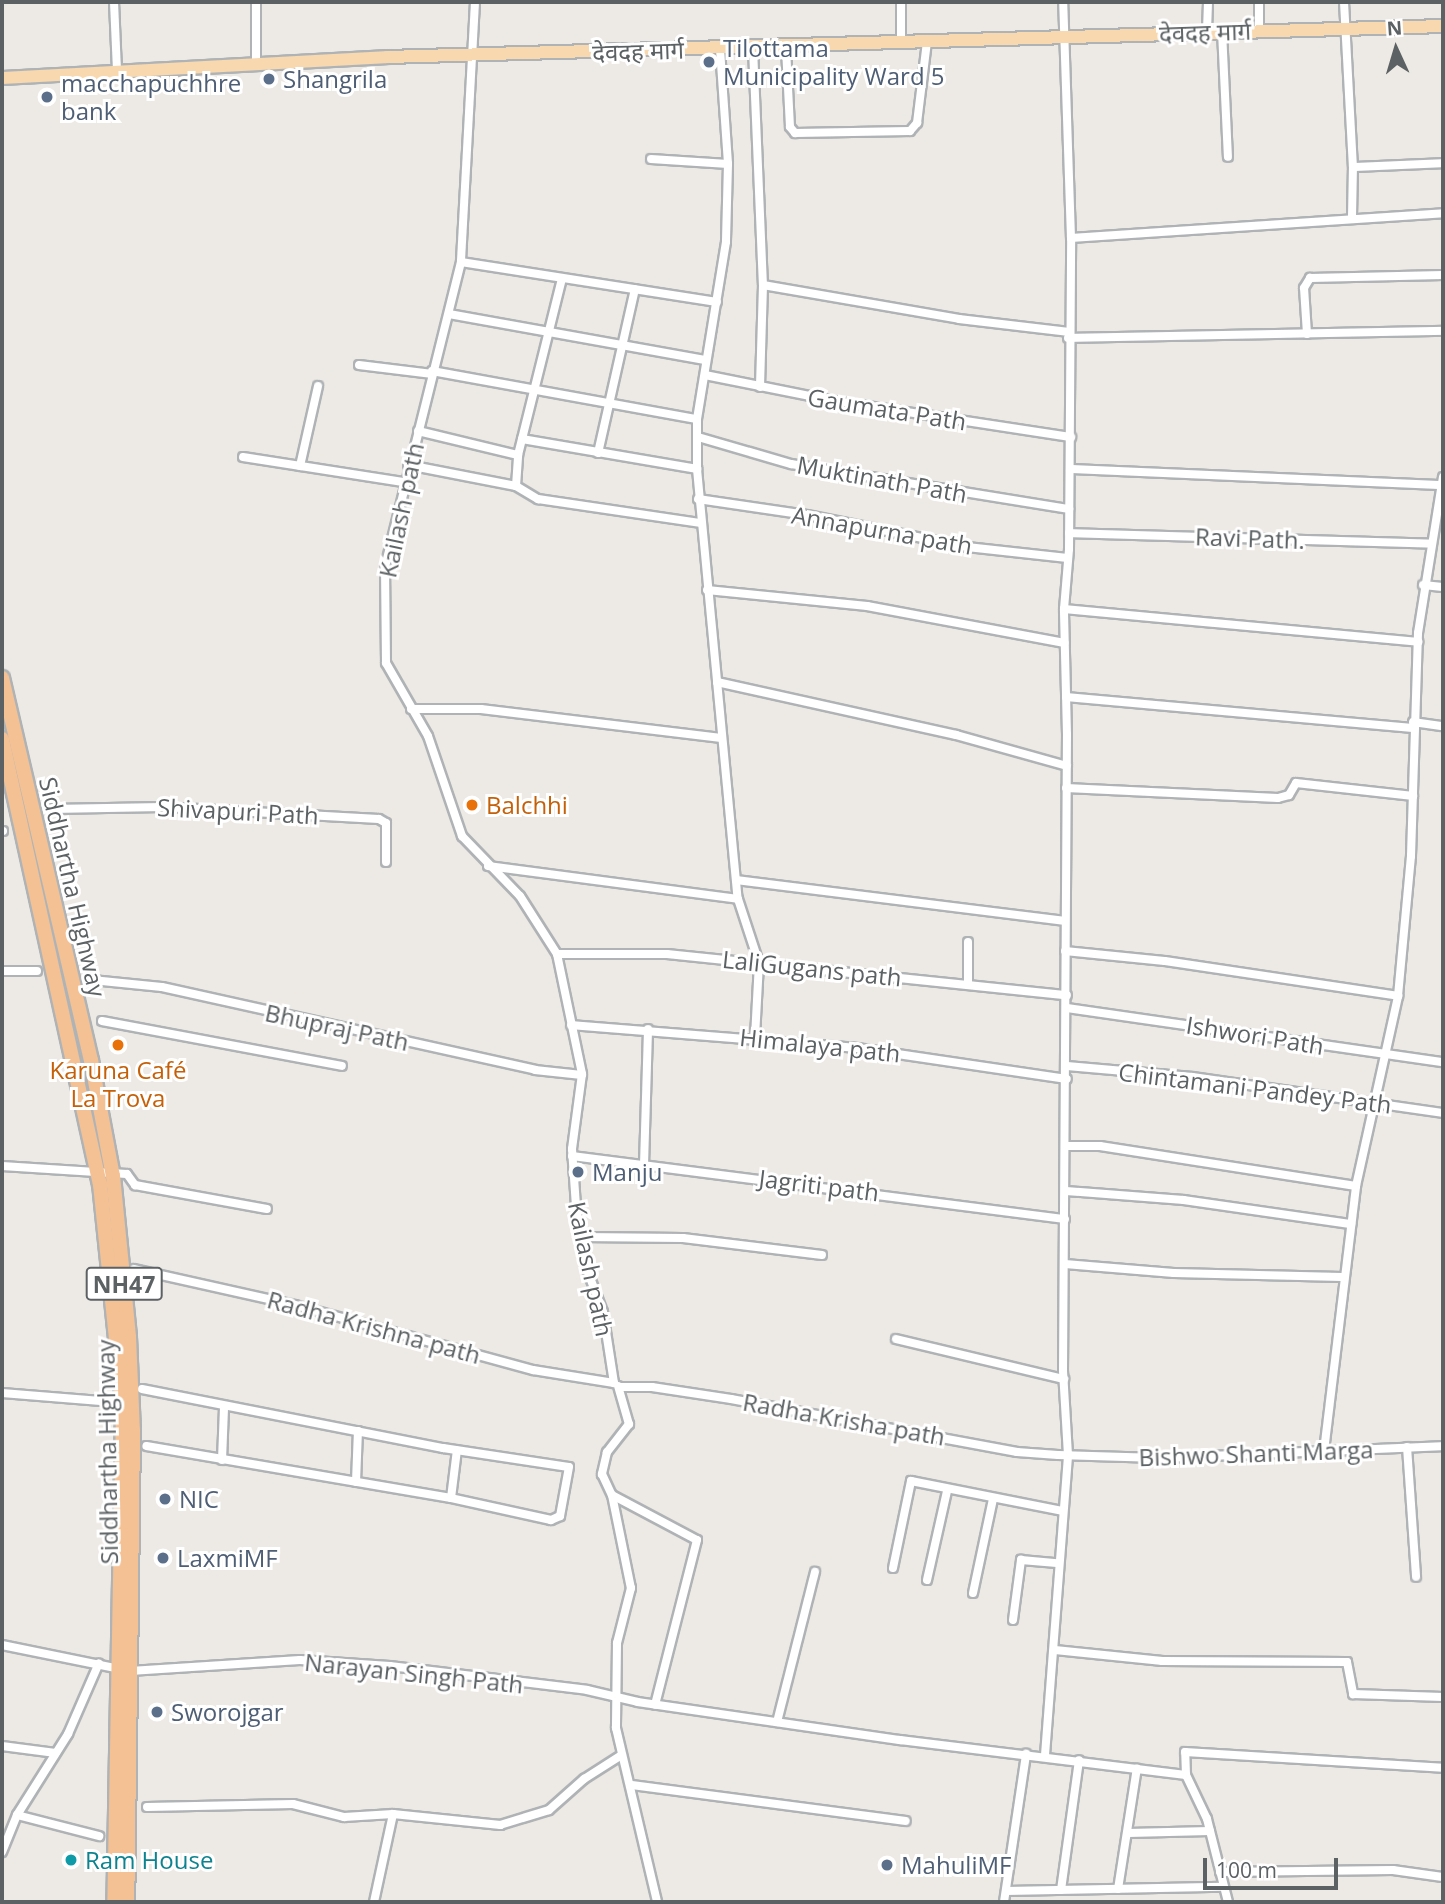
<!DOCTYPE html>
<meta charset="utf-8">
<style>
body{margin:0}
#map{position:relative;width:1445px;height:1904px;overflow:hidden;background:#ede9e4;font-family:"Open Sans","Noto Sans Devanagari",sans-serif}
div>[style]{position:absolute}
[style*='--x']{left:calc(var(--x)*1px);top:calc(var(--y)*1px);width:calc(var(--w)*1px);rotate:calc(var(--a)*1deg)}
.roads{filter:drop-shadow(2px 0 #afb3b5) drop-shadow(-2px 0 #afb3b5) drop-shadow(0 2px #afb3b5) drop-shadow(0 -2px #afb3b5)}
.street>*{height:8px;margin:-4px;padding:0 4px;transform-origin:4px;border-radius:4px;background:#fff}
.primary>*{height:12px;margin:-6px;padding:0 6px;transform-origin:6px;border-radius:6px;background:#f8d8ae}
.highway>*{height:14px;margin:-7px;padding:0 7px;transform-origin:7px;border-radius:7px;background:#f4c194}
.dots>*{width:19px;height:19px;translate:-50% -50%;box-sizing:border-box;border:4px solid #fff;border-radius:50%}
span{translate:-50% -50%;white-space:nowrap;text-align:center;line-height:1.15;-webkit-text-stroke:6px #fff;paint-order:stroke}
.shield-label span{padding:2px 5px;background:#fff;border:2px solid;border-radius:5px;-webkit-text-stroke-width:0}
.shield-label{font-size:23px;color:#5c6163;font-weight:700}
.street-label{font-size:24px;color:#5c6163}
.service-label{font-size:24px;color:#4e5e75}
.left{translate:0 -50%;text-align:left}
.food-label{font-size:24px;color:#c56008}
.culture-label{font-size:24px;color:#0d838f}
.frame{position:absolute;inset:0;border:4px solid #5c6163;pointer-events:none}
.north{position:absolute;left:1361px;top:14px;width:70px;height:70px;-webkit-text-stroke:5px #fff;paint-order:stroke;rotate:356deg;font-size:19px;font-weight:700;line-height:28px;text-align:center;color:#5c6163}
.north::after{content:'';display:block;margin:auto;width:24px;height:32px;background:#5c6163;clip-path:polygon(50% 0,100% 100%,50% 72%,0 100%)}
.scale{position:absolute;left:1203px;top:1858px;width:135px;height:32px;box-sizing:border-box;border:4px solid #5c6163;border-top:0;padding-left:9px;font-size:21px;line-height:24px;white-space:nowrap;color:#5c6163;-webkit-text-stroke:5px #fff;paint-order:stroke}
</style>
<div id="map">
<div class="roads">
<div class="street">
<div style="--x:114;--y:2;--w:68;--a:87.5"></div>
<div style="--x:475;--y:2;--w:260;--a:93.1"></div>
<div style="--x:461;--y:262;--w:314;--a:104"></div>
<div style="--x:385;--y:567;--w:96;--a:89.4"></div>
<div style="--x:386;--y:663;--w:84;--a:60.1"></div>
<div style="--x:428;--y:736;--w:106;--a:71.2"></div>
<div style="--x:462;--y:836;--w:83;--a:46"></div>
<div style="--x:520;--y:896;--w:69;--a:57.5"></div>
<div style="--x:557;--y:954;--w:123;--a:78.2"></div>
<div style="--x:582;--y:1074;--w:76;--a:97.6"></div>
<div style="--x:572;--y:1149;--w:57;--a:86"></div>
<div style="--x:576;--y:1206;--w:62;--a:80.7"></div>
<div style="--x:586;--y:1267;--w:48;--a:69.3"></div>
<div style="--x:603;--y:1312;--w:72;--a:81.2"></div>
<div style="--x:901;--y:2;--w:40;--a:90"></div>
<div style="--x:1344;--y:2;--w:165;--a:86.9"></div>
<div style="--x:1259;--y:30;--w:28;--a:-90"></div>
<div style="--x:1207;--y:31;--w:29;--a:-88"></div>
<div style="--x:1222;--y:31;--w:126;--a:87.3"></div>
<div style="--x:753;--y:48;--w:237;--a:87.6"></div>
<div style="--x:763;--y:285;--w:102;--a:91.7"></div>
<div style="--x:786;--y:48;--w:79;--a:87.1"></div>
<div style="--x:790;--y:127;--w:8;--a:50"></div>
<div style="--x:795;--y:133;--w:115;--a:-1"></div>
<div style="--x:910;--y:131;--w:11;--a:-49"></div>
<div style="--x:917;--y:123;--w:83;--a:-83"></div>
<div style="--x:720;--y:49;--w:115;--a:86"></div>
<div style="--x:728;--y:164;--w:78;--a:91.5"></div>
<div style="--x:726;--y:242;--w:179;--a:99.3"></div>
<div style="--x:697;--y:419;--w:50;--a:90"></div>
<div style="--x:697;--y:469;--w:432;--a:84.6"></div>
<div style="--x:738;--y:899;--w:67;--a:71.8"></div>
<div style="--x:759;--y:963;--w:74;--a:93.1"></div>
<div style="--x:256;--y:63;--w:61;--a:-90"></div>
<div style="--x:651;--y:159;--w:77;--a:3.7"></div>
<div style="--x:1352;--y:217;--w:50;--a:-88.9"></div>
<div style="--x:1353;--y:167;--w:90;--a:-2.5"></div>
<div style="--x:1071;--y:238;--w:373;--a:-3.8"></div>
<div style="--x:461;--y:262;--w:259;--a:8.9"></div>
<div style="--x:763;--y:285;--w:199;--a:9.8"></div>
<div style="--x:959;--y:319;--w:111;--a:6.7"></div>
<div style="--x:449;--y:314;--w:260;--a:10.2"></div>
<div style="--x:1307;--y:334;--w:46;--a:-93.7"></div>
<div style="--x:1304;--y:288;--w:12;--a:-59"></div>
<div style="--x:1310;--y:278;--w:133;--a:-1.3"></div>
<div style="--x:1068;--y:338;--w:375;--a:-1.1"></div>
<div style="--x:359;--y:365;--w:74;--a:7"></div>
<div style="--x:432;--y:371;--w:269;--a:10.3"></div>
<div style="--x:705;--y:375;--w:133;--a:11.3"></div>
<div style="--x:835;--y:401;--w:239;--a:8.7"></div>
<div style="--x:418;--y:431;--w:103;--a:13.5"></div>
<div style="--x:698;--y:437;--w:97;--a:16.2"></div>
<div style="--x:791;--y:464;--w:282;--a:9.2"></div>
<div style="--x:522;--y:439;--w:178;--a:9.7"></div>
<div style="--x:598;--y:453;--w:168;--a:-77.3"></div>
<div style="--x:243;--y:457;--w:162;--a:8.9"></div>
<div style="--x:408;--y:465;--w:110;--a:11"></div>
<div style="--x:516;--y:486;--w:26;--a:31"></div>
<div style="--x:538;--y:499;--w:165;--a:8.4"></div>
<div style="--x:300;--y:466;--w:82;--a:-77.3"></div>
<div style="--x:1070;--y:469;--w:371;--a:2.5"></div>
<div style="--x:516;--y:486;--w:31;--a:-86"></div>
<div style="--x:518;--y:455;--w:182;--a:-76"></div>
<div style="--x:698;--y:499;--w:110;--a:8.4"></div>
<div style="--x:807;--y:515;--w:163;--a:11.3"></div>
<div style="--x:967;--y:547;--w:101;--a:6.3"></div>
<div style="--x:1069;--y:533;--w:362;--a:1.7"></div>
<div style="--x:1423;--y:585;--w:20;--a:6"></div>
<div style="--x:707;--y:590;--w:161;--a:5.7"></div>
<div style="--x:867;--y:606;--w:201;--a:10.6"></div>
<div style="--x:1064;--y:609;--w:356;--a:5.3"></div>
<div style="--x:717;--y:682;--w:245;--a:12.5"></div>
<div style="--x:956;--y:735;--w:115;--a:15.6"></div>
<div style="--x:1066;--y:697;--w:348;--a:5.1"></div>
<div style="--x:411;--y:709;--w:70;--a:0"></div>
<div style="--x:481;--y:709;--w:242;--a:6.9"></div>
<div style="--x:1413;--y:722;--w:30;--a:8"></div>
<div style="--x:1066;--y:788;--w:212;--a:2.7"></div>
<div style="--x:1278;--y:798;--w:11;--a:-15"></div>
<div style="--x:1289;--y:795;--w:14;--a:-60"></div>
<div style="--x:1296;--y:783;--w:118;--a:6.3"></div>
<div style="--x:51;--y:809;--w:112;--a:-1"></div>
<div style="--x:163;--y:807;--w:216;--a:3.2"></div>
<div style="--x:379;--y:819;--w:8;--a:30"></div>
<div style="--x:386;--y:823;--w:39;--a:90"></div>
<div style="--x:2;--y:831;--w:1;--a:0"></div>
<div style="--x:488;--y:866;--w:252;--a:7.5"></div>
<div style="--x:736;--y:880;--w:330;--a:7.1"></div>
<div style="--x:1065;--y:951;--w:100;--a:5.7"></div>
<div style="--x:1165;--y:961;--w:236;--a:8.5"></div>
<div style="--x:557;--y:954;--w:110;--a:0"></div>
<div style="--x:667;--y:954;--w:402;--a:5.9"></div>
<div style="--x:2;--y:971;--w:35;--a:0"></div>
<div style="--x:92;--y:980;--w:70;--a:5.7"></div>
<div style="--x:162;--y:987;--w:382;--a:12.5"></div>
<div style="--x:535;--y:1070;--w:47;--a:6.1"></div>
<div style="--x:968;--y:985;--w:43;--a:-90"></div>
<div style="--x:1067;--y:1008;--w:380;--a:8.2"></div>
<div style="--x:102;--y:1021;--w:244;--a:10.6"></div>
<div style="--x:571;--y:1025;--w:287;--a:4.6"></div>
<div style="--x:857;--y:1048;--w:212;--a:8.4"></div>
<div style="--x:1067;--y:1066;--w:126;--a:5"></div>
<div style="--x:1193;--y:1077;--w:253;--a:8.2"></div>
<div style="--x:1066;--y:1146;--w:34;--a:0"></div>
<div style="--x:1100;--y:1146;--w:259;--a:8.9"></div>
<div style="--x:572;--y:1156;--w:497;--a:7.3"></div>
<div style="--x:644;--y:1165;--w:136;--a:-88.3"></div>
<div style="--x:2;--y:1166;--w:125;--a:3.7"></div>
<div style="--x:127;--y:1174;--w:14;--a:54"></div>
<div style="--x:135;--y:1185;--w:134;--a:10.3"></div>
<div style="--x:1066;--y:1191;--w:118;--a:4.4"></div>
<div style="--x:1184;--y:1200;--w:169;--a:8.2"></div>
<div style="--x:581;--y:1237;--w:102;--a:0.6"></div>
<div style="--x:683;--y:1238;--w:140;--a:7"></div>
<div style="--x:1065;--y:1264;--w:109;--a:4.7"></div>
<div style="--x:1174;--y:1273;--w:168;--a:1.4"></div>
<div style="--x:134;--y:1269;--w:165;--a:12.6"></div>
<div style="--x:295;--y:1305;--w:247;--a:15.3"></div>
<div style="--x:533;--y:1370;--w:82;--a:9.1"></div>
<div style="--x:896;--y:1339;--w:173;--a:13.4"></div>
<div style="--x:618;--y:1386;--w:40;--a:74"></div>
<div style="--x:629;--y:1424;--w:36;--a:128"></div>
<div style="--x:607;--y:1452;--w:23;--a:103"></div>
<div style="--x:602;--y:1474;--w:23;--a:65"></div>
<div style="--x:612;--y:1495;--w:95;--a:78.5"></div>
<div style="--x:631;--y:1588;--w:57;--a:104.3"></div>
<div style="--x:617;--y:1643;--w:85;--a:90.7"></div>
<div style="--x:616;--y:1728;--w:179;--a:76.7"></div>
<div style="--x:620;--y:1387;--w:32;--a:0"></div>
<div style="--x:652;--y:1387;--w:80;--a:8.6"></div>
<div style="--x:731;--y:1399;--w:291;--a:10.5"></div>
<div style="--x:1017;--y:1452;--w:41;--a:4.2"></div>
<div style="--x:1058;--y:1455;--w:102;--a:1.7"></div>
<div style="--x:1160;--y:1458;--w:283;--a:-2.4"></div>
<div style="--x:142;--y:1389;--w:307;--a:11.1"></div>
<div style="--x:443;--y:1448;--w:127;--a:8.6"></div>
<div style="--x:569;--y:1467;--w:50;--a:100.4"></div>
<div style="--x:560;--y:1516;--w:10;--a:156"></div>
<div style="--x:551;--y:1520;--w:102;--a:-167.6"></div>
<div style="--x:451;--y:1498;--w:309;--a:-170.3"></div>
<div style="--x:2;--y:1393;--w:99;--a:4.6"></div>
<div style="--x:1407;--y:1447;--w:130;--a:86"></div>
<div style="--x:1324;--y:1451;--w:267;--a:-83.1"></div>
<div style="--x:1356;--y:1186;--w:195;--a:-77.5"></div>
<div style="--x:1398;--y:996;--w:141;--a:-84.7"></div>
<div style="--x:1411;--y:856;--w:223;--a:-88.2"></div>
<div style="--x:1418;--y:633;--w:158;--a:-80.9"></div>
<div style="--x:222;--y:1460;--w:53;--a:-87.8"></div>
<div style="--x:356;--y:1482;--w:51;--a:-87.8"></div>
<div style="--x:612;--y:1495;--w:96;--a:27.9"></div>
<div style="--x:697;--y:1540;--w:170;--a:104.3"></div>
<div style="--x:451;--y:1498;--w:48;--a:-82.9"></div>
<div style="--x:893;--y:1568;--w:89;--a:-78.3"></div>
<div style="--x:911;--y:1481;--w:154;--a:11.2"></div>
<div style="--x:927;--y:1580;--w:91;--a:-77.3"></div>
<div style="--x:973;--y:1593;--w:96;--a:-78"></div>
<div style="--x:1013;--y:1620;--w:61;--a:-82.4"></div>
<div style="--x:1021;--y:1560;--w:36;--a:5"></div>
<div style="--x:2;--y:1645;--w:131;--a:11.5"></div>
<div style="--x:130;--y:1671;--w:170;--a:-3.7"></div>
<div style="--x:300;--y:1660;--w:90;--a:3.8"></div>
<div style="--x:390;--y:1666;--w:198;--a:6.9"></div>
<div style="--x:587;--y:1690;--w:52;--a:13.2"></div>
<div style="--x:638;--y:1702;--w:265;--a:8.3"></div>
<div style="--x:900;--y:1740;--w:288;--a:7"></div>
<div style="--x:1055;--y:1650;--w:108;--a:5.9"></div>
<div style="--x:1162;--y:1661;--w:185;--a:0.3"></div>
<div style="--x:1347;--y:1662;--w:33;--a:79"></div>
<div style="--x:1353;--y:1694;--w:90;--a:1.9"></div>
<div style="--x:777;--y:1722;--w:155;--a:-75.8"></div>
<div style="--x:2;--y:1746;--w:54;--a:7.4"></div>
<div style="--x:1045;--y:1755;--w:301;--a:-85.6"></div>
<div style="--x:1068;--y:1455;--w:85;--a:-93.4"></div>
<div style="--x:1063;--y:1370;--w:635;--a:-89.64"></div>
<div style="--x:1067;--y:735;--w:126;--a:-91.4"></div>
<div style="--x:1064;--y:609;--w:60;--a:-85.2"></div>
<div style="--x:1069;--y:549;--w:311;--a:-89.6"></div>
<div style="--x:1071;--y:238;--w:236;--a:-91.9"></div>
<div style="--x:632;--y:1785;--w:276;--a:7.5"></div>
<div style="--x:147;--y:1807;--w:146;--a:-1.2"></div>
<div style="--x:293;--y:1804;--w:53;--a:14.3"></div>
<div style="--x:344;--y:1817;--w:49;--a:-3.5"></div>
<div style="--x:393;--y:1814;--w:108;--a:5.9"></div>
<div style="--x:500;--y:1825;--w:51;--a:-17"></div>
<div style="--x:549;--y:1810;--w:47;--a:-41.5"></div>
<div style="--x:584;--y:1779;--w:43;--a:-32.6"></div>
<div style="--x:17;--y:1815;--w:96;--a:-57.8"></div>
<div style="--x:68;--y:1734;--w:77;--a:-66.4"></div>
<div style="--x:1128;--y:1833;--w:82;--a:-1.4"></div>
<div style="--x:2;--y:1852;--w:40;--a:-68"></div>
<div style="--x:17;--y:1815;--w:85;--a:14.4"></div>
<div style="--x:1220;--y:1872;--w:173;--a:-0.7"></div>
<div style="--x:1393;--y:1870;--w:50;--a:8"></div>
<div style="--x:1118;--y:1889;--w:122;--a:-81.1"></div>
<div style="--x:1061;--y:1890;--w:131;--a:-82.1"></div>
<div style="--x:1006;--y:1891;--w:217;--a:-1.1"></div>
<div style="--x:374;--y:1902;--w:90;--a:-77.8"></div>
<div style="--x:1004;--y:1902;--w:150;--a:-81.5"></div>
<div style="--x:1228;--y:1902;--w:86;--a:-104.2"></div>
<div style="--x:1207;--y:1819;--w:49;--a:-115.5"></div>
<div style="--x:1186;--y:1775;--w:23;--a:-92"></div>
<div style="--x:1185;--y:1752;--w:258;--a:3.5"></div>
</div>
<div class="primary">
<div style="--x:2;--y:78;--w:386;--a:-3.1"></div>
<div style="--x:387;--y:57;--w:1056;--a:-1.68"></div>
</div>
<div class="highway">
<div style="--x:2;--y:678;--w:392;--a:76.9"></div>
<div style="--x:91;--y:1060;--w:118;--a:79.3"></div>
<div style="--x:113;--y:1176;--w:162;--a:84.3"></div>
<div style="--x:129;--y:1337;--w:94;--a:87.6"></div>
<div style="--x:133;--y:1431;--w:471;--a:90.7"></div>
<div style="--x:2;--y:739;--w:456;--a:77.6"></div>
<div style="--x:100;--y:1184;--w:225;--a:84.1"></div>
<div style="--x:123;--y:1408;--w:494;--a:91"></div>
</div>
</div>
<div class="dots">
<div style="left:709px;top:62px;background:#5c6f8a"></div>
<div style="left:269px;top:79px;background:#5c6f8a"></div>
<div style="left:47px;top:97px;background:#5c6f8a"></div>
<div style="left:472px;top:805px;background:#e8710a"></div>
<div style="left:118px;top:1045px;background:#e8710a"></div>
<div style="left:578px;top:1172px;background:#5c6f8a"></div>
<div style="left:165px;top:1499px;background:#5c6f8a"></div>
<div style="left:163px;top:1558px;background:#5c6f8a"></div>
<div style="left:157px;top:1712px;background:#5c6f8a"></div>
<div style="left:71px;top:1860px;background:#0f9aa8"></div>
<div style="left:887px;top:1865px;background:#5c6f8a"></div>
</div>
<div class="shield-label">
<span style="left:124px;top:1284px">NH47</span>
</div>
<div class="street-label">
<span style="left:1205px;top:32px;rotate:-2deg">देवदह मार्ग</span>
<span style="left:638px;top:51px;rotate:-2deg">देवदह मार्ग</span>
<span style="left:887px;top:409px;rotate:9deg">Gaumata Path</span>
<span style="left:882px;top:479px;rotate:10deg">Muktinath Path</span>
<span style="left:401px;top:510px;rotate:-78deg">Kailash path</span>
<span style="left:882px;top:530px;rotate:10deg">Annapurna path</span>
<span style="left:1250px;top:538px;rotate:2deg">Ravi Path.</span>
<span style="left:238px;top:811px;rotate:3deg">Shivapuri Path</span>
<span style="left:73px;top:887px;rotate:77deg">Siddhartha Highway</span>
<span style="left:812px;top:968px;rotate:6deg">LaliGugans path</span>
<span style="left:337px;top:1027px;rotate:12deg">Bhupraj Path</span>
<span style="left:1255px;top:1035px;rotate:9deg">Ishwori Path</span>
<span style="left:820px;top:1045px;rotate:6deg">Himalaya path</span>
<span style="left:1255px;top:1088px;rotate:7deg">Chintamani Pandey Path</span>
<span style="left:819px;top:1185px;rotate:7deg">Jagriti path</span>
<span style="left:591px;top:1269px;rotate:78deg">Kailash path</span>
<span style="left:374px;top:1327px;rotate:15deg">Radha Krishna path</span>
<span style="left:844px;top:1419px;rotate:10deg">Radha Krisha path</span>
<span style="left:107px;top:1452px;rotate:-91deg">Siddhartha Highway</span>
<span style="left:1256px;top:1453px;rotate:-2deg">Bishwo Shanti Marga</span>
<span style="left:414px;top:1673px;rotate:6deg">Narayan Singh Path</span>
</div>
<div class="service-label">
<span class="left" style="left:723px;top:62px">Tilottama<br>Municipality Ward 5</span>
<span class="left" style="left:283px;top:79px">Shangrila</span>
<span class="left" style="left:61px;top:97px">macchapuchhre<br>bank</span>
<span class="left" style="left:592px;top:1172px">Manju</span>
<span class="left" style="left:179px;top:1499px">NIC</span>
<span class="left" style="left:177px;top:1558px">LaxmiMF</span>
<span class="left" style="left:171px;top:1712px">Sworojgar</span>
<span class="left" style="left:901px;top:1865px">MahuliMF</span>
</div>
<div class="food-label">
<span class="left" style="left:486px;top:805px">Balchhi</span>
<span style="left:118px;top:1084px">Karuna Café<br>La Trova</span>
</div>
<div class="culture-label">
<span class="left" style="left:85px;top:1860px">Ram House</span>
</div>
<div class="frame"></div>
<div class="north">N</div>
<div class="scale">100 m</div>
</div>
